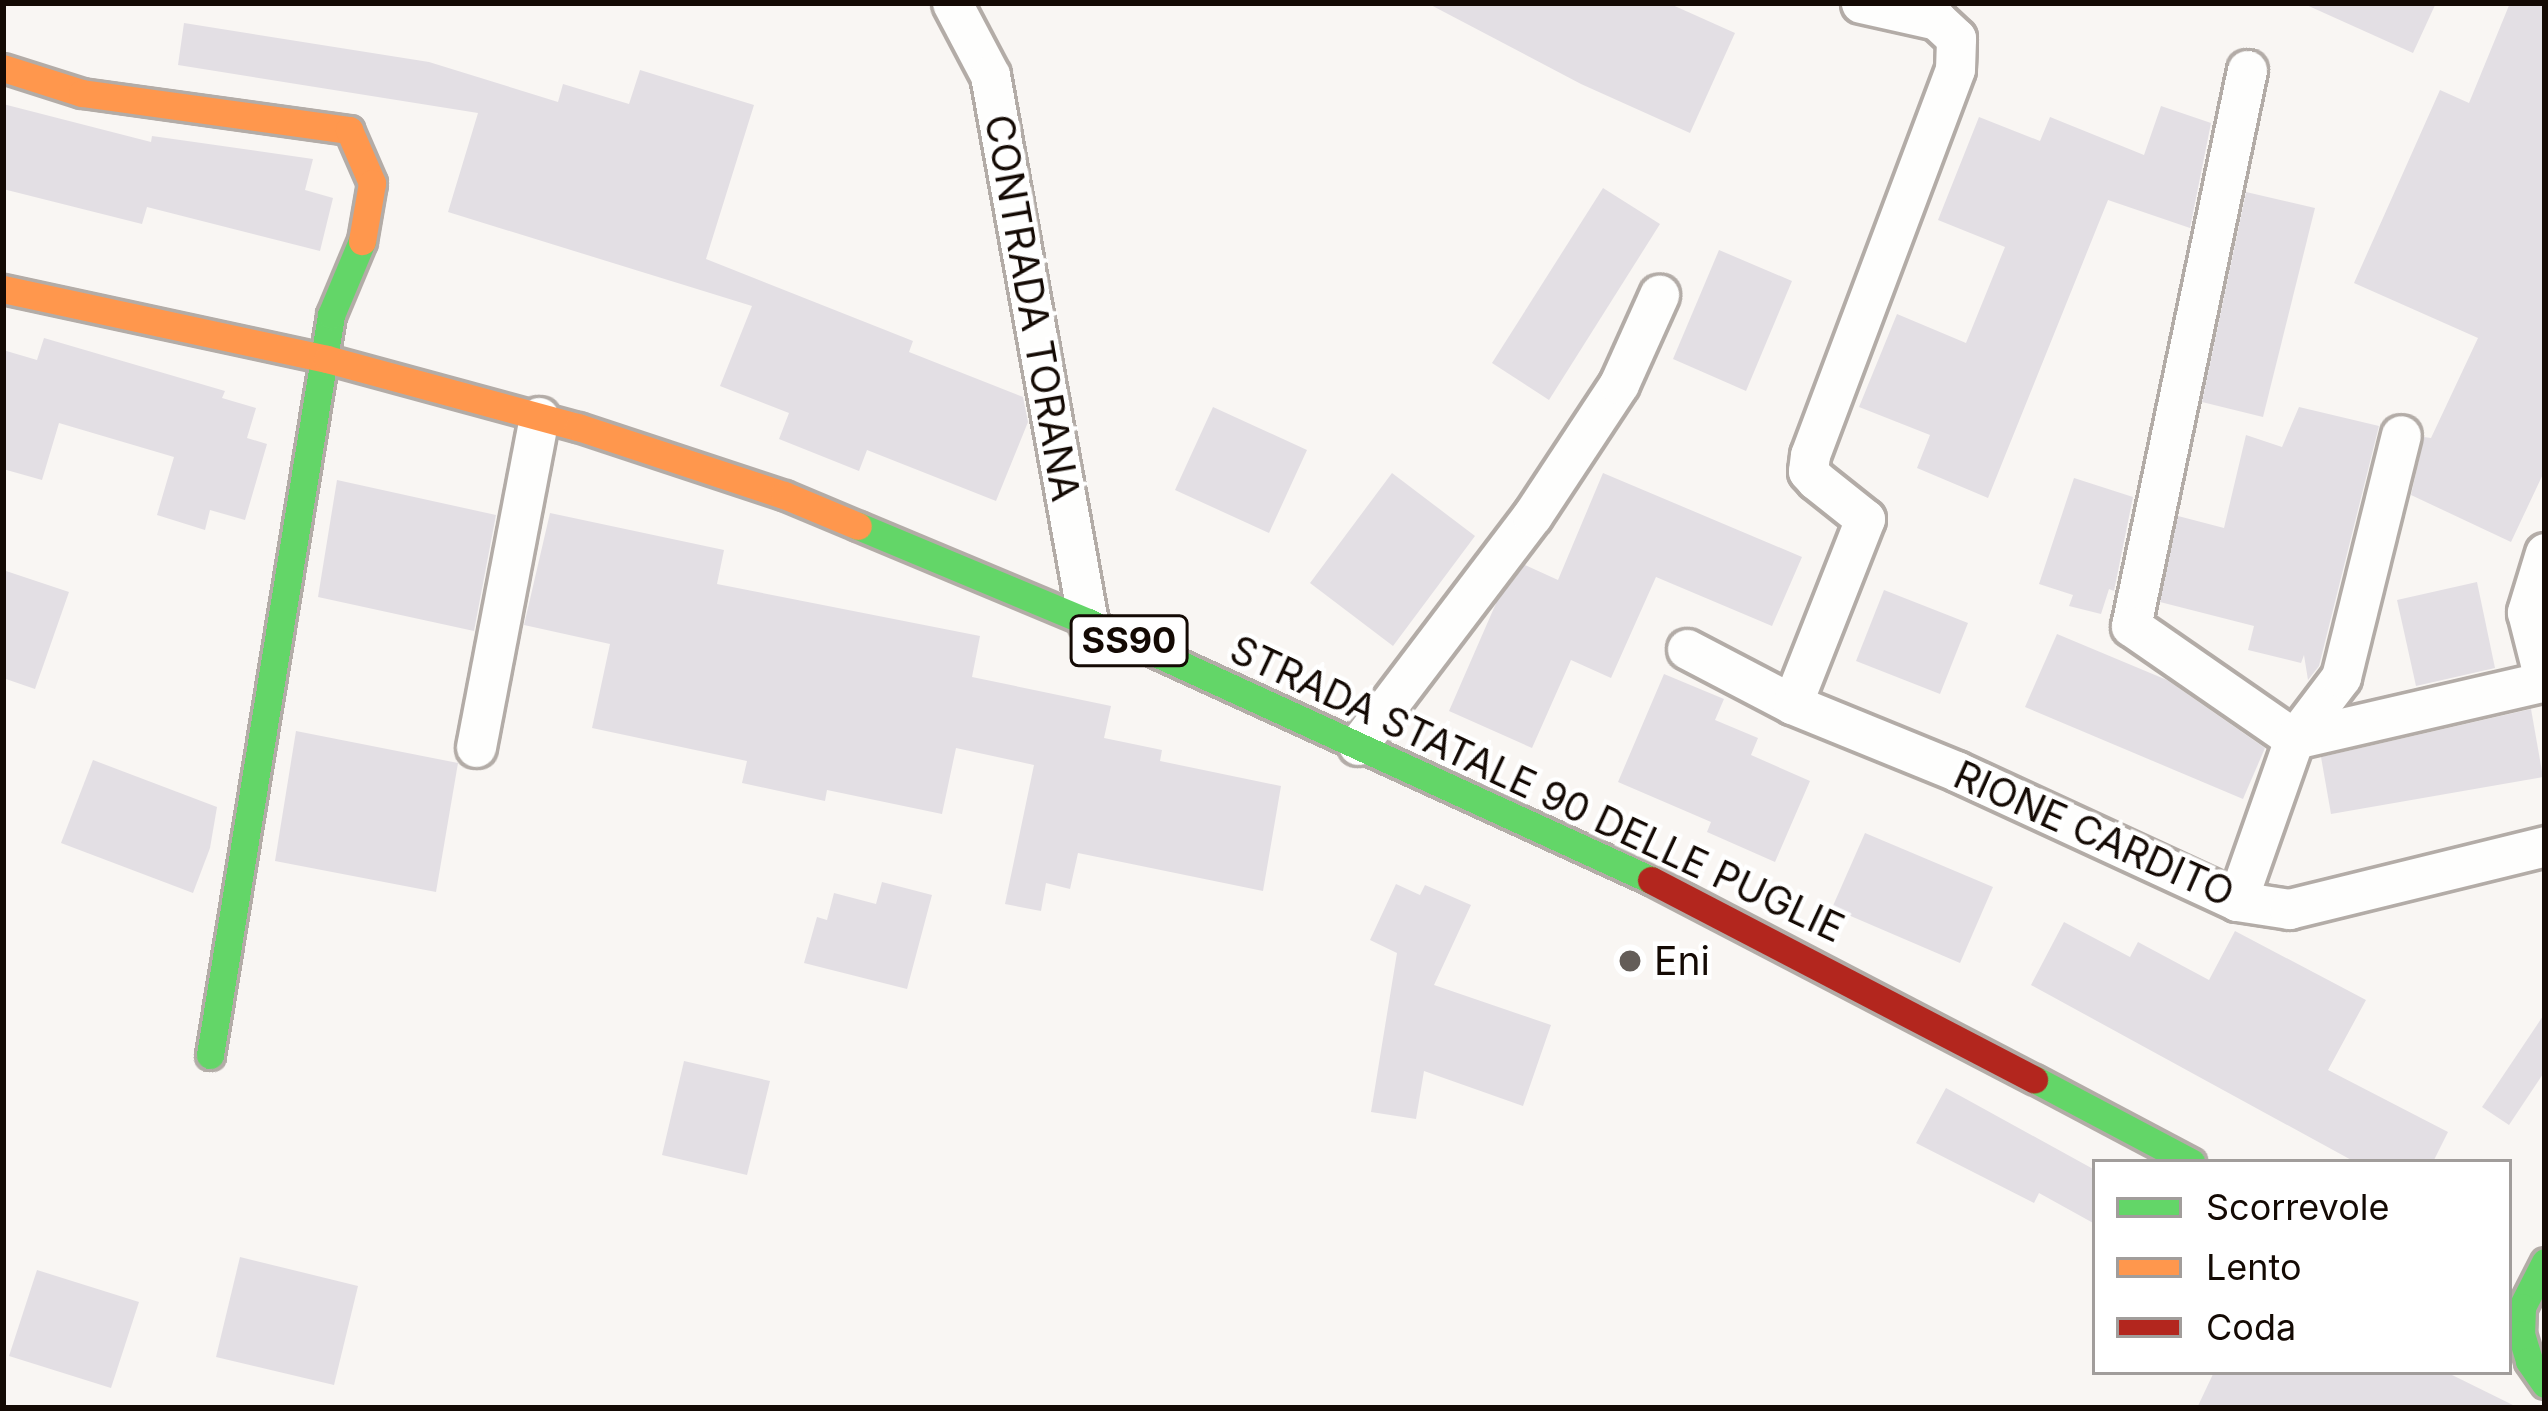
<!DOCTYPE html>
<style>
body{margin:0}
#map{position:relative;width:2548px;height:1411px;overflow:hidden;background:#f9f6f3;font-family:Inter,sans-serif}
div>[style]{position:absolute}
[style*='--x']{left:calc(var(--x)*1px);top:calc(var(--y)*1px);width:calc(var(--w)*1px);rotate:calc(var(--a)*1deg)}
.building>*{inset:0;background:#e3dfe4}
.roads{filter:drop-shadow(3px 0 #b3aca7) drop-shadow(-3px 0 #b3aca7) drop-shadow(0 3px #b3aca7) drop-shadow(0 -3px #b3aca7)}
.street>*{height:39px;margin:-19.5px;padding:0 19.5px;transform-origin:19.5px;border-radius:19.5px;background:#fefefd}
.fast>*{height:27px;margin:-13.5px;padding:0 13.5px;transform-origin:13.5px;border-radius:13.5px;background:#63d668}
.slow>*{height:27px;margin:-13.5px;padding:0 13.5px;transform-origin:13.5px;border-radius:13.5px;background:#ff974d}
.jam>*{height:27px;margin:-13.5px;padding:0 13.5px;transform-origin:13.5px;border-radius:13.5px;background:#b3261e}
.dots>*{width:33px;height:33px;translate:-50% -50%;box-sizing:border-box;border:6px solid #fff;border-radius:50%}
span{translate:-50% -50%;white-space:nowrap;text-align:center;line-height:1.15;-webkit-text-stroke:9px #fff;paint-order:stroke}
.shield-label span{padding:3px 9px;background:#fff;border:3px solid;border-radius:9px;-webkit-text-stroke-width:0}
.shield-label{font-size:36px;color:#140a04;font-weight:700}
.street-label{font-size:39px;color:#140a04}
.poi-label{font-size:39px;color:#140a04}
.left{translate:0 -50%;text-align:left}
.frame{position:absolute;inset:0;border:6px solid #140a04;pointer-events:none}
.legend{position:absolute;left:2092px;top:1159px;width:420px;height:216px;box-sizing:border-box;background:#fff;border:3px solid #a19d9b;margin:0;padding:15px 21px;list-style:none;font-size:36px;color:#140a04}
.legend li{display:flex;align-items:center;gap:24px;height:60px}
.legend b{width:60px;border:3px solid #a19d9b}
</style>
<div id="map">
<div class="building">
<div style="clip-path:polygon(1427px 3px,1668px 3px,1735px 33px,1690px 133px,1581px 84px)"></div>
<div style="clip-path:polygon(2302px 3px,2436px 3px,2413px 53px)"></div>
<div style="clip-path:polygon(2510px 3px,2545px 3px,2545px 470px,2511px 542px,2411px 495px,2424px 437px,2431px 438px,2478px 338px,2354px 283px,2440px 90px,2469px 103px)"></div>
<div style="clip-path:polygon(184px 23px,429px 62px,558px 102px,563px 84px,629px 104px,640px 70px,754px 105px,706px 259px,913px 341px,909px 352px,1023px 397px,1028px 422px,996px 501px,867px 450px,859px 471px,779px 439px,789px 413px,720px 386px,752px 306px,448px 212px,478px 113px,178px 65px)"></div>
<div style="clip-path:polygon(3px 104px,151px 142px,152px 136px,313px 159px,305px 190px,333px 198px,320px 251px,147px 207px,142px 224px,3px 189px)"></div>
<div style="clip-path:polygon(2161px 106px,2211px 123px,2190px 228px,2108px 200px,1988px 498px,1917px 468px,1930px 435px,1859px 407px,1897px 314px,1966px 343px,2005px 247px,1938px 220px,1979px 117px,2040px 141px,2050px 117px,2144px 155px)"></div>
<div style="clip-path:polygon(1603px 188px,1660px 224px,1549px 400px,1492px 363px)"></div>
<div style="clip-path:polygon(2246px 192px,2315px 208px,2263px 417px,2202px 402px)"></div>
<div style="clip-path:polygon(1719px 250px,1792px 281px,1746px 391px,1673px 359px)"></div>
<div style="clip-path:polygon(44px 338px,225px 391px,222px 398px,256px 408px,247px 438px,267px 444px,245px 520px,210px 510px,205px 530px,157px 515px,174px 457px,59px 423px,42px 480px,3px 469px,3px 350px,37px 360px)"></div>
<div style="clip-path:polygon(1213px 407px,1307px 450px,1269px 533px,1175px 490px)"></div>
<div style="clip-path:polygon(2299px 407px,2379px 426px,2319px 666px,2308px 680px,2304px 655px,2301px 663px,2248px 650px,2254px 626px,2160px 602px,2178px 516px,2224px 528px,2246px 435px,2282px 447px)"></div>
<div style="clip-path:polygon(1392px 473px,1475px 536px,1393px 646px,1310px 583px)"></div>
<div style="clip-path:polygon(1603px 473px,1802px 557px,1772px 626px,1656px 577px,1611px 678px,1571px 660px,1532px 748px,1449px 711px,1497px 601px,1525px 565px,1558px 580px)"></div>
<div style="clip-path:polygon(2074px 478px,2133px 497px,2114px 591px,2109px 589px,2101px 614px,2069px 606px,2073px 595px,2039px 584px)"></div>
<div style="clip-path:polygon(337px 480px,496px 515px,474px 631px,318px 597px)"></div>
<div style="clip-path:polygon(550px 513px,724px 550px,717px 584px,980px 636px,972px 677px,1111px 706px,1104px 738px,1162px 750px,1160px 761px,1281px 786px,1263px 891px,1078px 853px,1070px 889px,1046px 883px,1041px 911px,1005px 904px,1034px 765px,956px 748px,942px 814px,827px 790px,825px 801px,742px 783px,747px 761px,592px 728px,610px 644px,524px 625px)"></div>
<div style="clip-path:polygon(3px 570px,69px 592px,35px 689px,3px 678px)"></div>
<div style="clip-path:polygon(2477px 582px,2495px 668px,2416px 686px,2397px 600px)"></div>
<div style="clip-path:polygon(1884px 590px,1968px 623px,1940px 694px,1856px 661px)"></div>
<div style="clip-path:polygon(2057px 634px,2167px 680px,2265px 748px,2243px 799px,2025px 707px)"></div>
<div style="clip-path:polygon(1664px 674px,1724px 699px,1715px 720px,1758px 738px,1751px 755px,1810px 781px,1775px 862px,1707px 832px,1711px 822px,1618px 782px)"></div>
<div style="clip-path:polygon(2531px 709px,2543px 777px,2331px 814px,2321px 757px)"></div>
<div style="clip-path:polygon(296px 731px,458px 763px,436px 892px,275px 861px)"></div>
<div style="clip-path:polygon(93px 760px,217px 807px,210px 848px,193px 893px,61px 843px)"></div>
<div style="clip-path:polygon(1865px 833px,1993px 887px,1960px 963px,1832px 908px)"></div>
<div style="clip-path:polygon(882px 882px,932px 895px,907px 989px,804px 963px,817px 917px,827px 920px,834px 893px,876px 904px)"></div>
<div style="clip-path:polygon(1396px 884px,1420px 895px,1425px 885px,1471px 905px,1434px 985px,1551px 1025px,1523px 1106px,1424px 1071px,1416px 1119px,1371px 1112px,1397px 953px,1370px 940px)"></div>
<div style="clip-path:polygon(2064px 922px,2130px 957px,2138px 942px,2209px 980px,2235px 931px,2366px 1000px,2328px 1070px,2448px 1132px,2433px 1162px,2355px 1162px,2031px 985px)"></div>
<div style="clip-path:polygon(2545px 1013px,2545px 1071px,2509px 1125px,2482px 1107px)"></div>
<div style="clip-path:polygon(684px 1061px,770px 1081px,747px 1175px,662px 1155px)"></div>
<div style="clip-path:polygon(1946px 1088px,2095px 1170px,2095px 1224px,2039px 1193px,2034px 1203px,1916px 1143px)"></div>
<div style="clip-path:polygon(240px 1257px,358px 1286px,334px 1385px,216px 1357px)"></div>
<div style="clip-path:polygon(37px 1270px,139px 1302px,111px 1388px,9px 1356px)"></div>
<div style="clip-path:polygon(2214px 1372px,2446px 1372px,2519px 1408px,2197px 1408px)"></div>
</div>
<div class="roads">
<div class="street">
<div style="--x:952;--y:3;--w:81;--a:62.2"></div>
<div style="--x:990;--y:75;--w:556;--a:79.84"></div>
<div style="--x:2247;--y:70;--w:568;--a:101.78"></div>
<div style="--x:2131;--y:626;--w:198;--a:34.7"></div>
<div style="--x:2294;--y:739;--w:258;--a:-13"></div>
<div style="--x:2545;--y:553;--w:62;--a:107"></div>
<div style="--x:2527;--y:612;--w:73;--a:75.8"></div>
<div style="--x:1687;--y:649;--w:119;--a:27.6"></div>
<div style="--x:1792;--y:704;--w:177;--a:22.2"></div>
<div style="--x:1956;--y:771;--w:310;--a:24.8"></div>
<div style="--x:2237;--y:901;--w:53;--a:8.7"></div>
<div style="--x:2289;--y:909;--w:264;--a:-13.8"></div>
<div style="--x:1792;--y:704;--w:199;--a:-68.5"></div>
<div style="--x:1865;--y:519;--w:63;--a:-141.5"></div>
<div style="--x:1816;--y:480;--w:12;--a:-132"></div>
<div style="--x:1808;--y:471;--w:16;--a:-83"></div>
<div style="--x:1810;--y:455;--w:412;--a:-69.4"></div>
<div style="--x:1955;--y:69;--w:31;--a:-88"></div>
<div style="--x:1956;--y:38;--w:26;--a:-137"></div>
<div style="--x:1937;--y:20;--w:78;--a:-167.4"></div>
<div style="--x:1358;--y:745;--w:288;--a:-52.8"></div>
<div style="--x:1532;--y:516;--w:158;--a:-56.6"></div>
<div style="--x:1619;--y:384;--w:98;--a:-65.8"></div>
<div style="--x:476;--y:747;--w:336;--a:-79.2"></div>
<div style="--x:2237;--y:901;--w:172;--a:-70.6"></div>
<div style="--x:2294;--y:739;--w:78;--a:-52.8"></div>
<div style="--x:2341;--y:677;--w:249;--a:-76.1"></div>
</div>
<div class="fast">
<div style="--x:858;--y:526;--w:249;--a:22.7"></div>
<div style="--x:1088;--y:622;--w:619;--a:24.62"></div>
<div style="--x:210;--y:1055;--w:750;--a:-80.71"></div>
<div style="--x:331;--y:315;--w:80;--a:-67.3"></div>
<div style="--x:2034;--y:1079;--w:178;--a:27.9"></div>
<div style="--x:2545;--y:1262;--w:51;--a:117.1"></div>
<div style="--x:2522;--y:1307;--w:27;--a:92"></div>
<div style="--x:2521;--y:1334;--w:28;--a:73"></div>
<div style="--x:2529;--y:1361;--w:28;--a:55"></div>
</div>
<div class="slow">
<div style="--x:3;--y:68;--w:83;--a:17.6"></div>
<div style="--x:82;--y:93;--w:270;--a:7.9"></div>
<div style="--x:349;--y:130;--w:58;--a:66.5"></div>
<div style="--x:372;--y:183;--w:59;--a:99.8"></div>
<div style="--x:3;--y:289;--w:331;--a:12.2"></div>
<div style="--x:327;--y:359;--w:260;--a:15.2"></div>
<div style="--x:578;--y:427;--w:217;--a:18.3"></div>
<div style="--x:784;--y:495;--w:80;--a:22.7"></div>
</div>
<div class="jam">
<div style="--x:1651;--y:880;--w:432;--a:27.5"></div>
</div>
</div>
<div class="dots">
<div style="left:1630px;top:961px;background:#645d58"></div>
</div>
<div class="shield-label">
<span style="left:1129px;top:641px">SS90</span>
</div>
<div class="street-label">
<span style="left:1032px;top:308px;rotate:80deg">CONTRADA TORANA</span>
<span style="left:1537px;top:789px;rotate:25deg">STRADA STATALE 90 DELLE PUGLIE</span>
<span style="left:2094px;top:834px;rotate:24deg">RIONE CARDITO</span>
</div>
<div class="poi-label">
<span class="left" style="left:1654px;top:961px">Eni</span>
</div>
<div class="frame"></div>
<ul class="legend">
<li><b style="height:15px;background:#63d668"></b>Scorrevole</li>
<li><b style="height:15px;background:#ff974d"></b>Lento</li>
<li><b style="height:15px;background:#b3261e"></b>Coda</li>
</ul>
</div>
